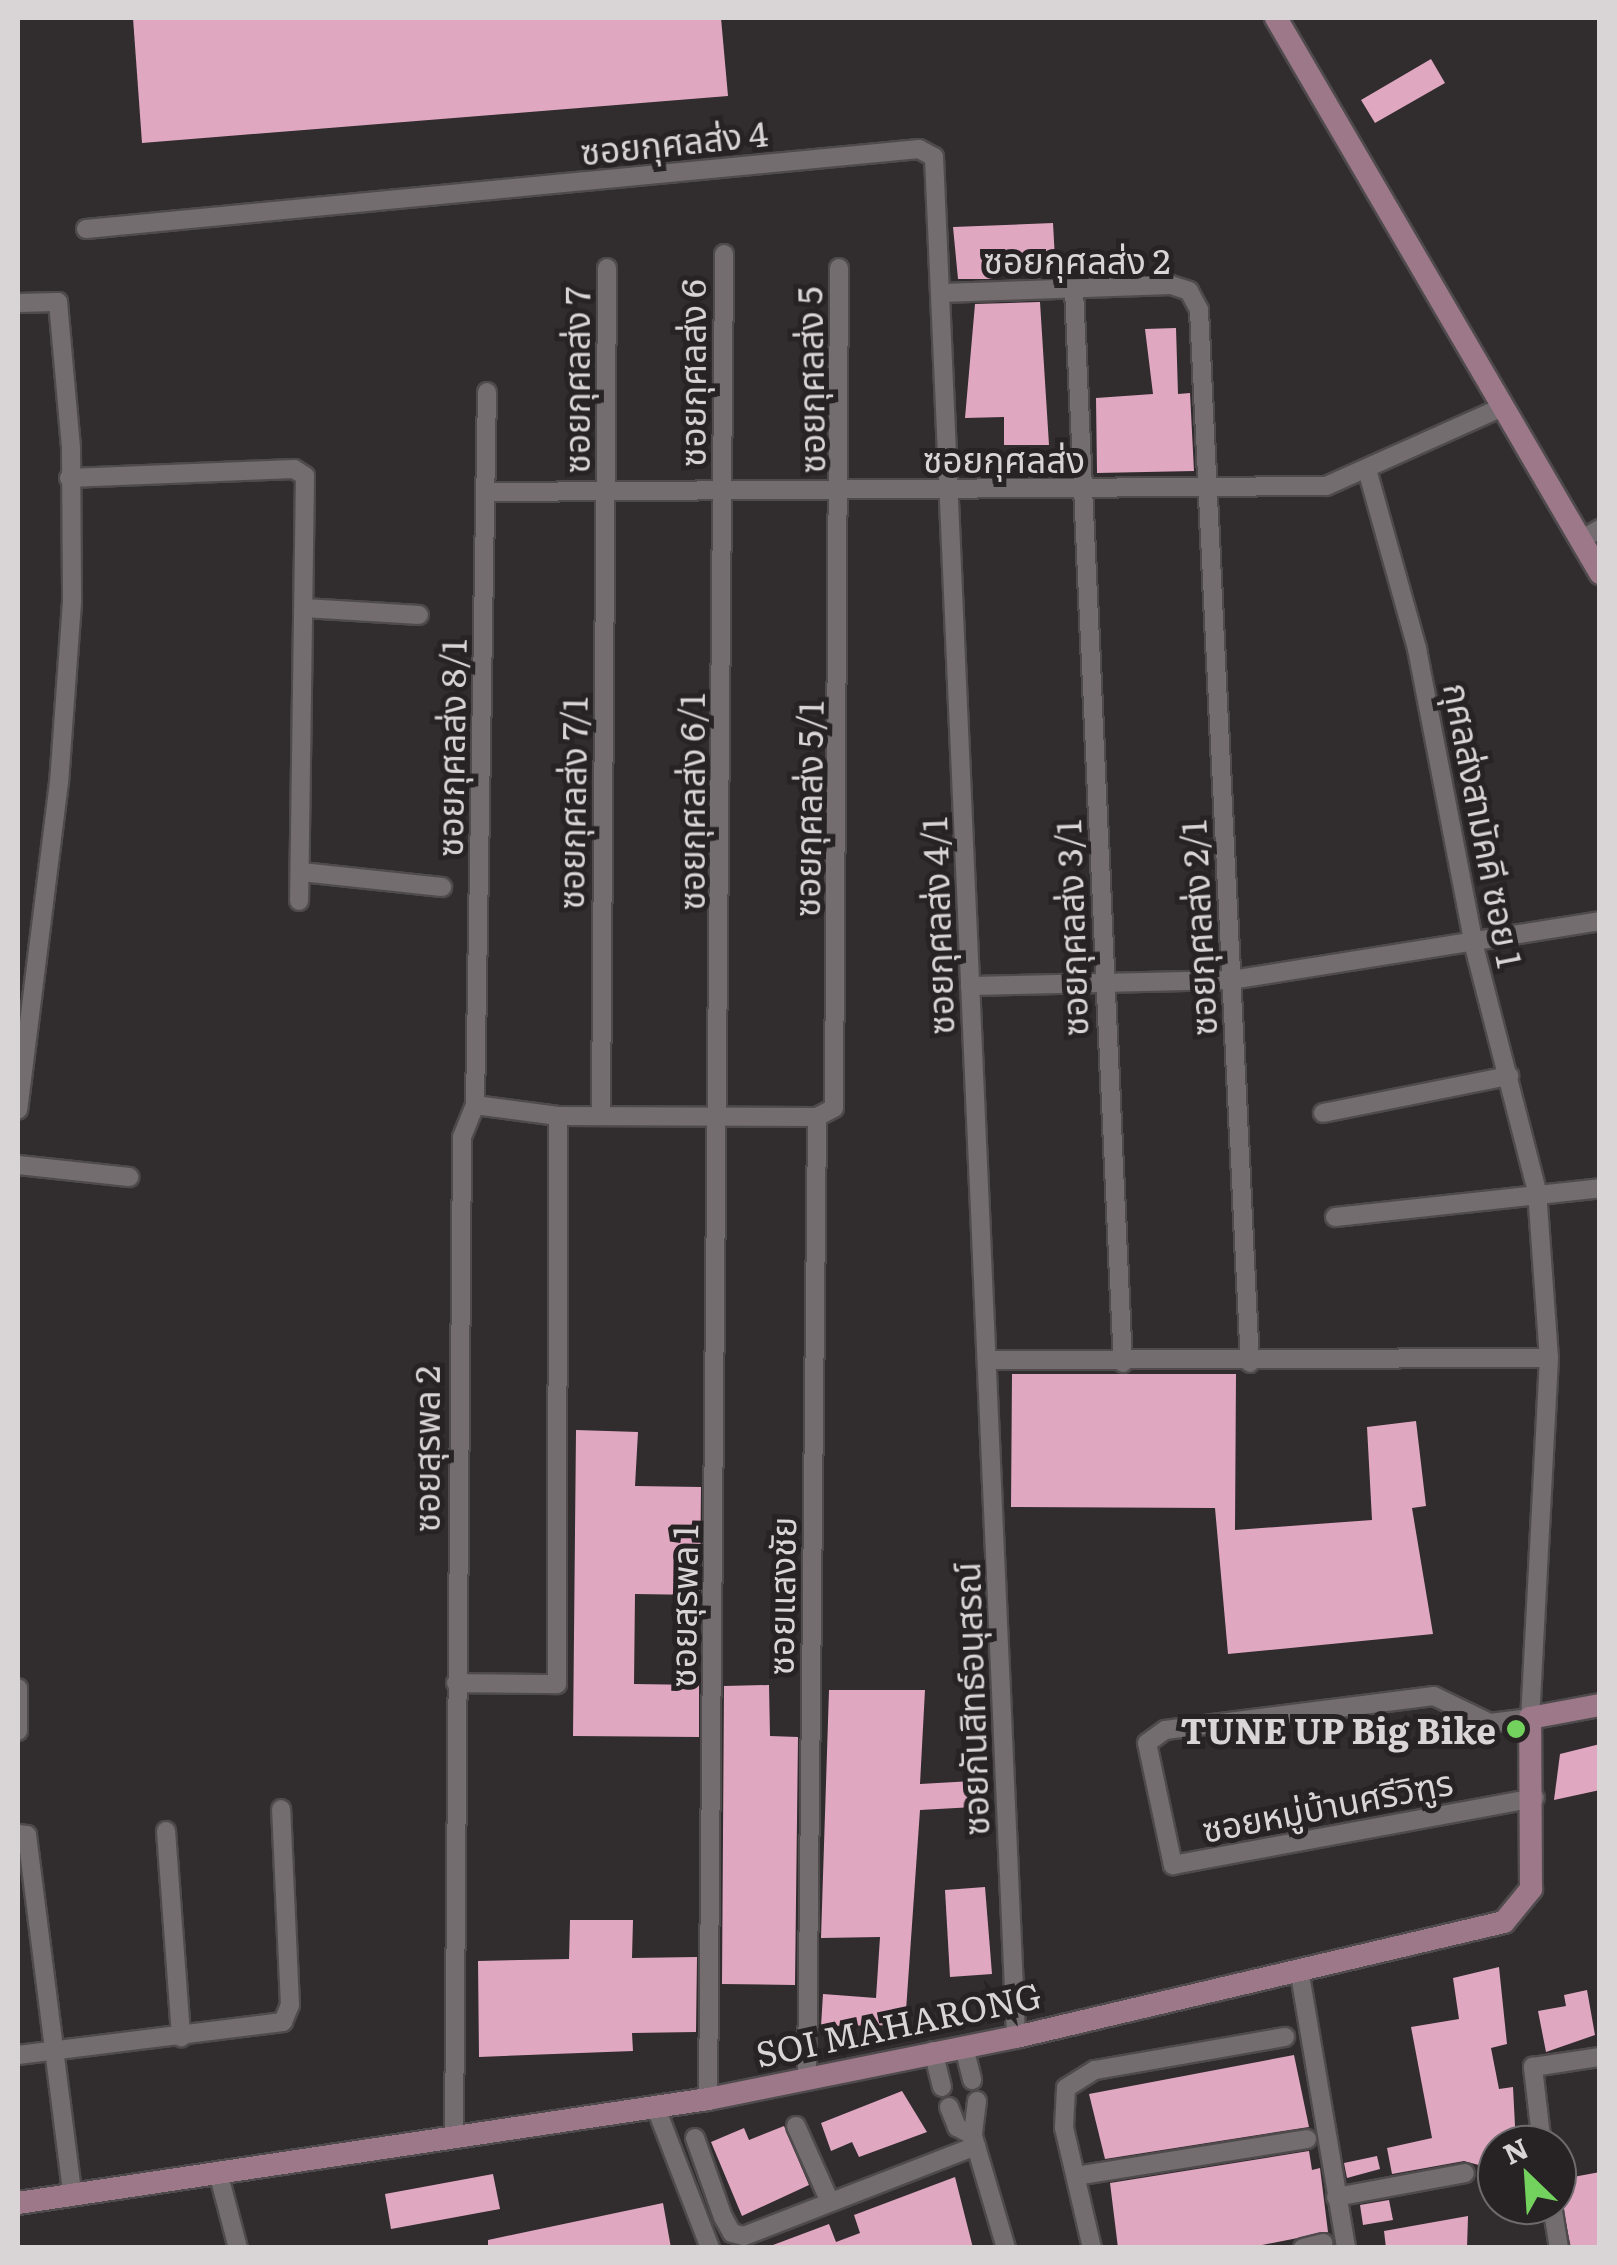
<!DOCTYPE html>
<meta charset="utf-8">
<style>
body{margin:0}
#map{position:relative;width:1617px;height:2265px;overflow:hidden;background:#312c2e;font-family:Literata,"Noto Sans Thai",serif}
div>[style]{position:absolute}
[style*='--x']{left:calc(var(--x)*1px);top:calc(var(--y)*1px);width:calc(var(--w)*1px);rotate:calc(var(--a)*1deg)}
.building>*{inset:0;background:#e0a7c1}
.roads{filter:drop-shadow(2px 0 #4f4a4c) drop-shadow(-2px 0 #4f4a4c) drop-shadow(0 2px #4f4a4c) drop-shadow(0 -2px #4f4a4c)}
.street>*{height:18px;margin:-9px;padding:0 9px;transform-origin:9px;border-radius:9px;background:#736d6f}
.secondary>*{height:22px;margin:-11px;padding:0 11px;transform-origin:11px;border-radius:11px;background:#9c7889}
.dots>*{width:28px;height:28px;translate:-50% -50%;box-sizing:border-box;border:5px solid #272224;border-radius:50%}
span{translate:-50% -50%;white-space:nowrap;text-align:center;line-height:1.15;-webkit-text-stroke:10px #272224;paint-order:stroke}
.street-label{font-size:35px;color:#d9d5d7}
.poi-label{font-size:35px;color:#d9d5d7;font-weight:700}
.right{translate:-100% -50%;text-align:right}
.frame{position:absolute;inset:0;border:20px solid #d9d5d7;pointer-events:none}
.north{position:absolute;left:1477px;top:2125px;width:100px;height:100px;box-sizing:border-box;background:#272224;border:2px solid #6e6a6c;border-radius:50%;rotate:335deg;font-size:28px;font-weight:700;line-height:40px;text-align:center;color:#d9d5d7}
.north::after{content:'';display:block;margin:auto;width:35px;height:45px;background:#72d25d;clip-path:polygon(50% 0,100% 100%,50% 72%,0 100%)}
</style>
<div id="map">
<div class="building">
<div style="clip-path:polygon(133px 18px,721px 18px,728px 96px,142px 143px)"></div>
<div style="clip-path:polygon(1431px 59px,1445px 83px,1375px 123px,1361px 100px)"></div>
<div style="clip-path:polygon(1053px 223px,1056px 277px,1030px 277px,1029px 257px,995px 258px,996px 279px,958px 279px,953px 227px)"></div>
<div style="clip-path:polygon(1040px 302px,1049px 445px,1004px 445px,1004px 417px,965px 418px,975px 304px)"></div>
<div style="clip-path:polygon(1176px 328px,1178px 394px,1190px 393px,1194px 471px,1097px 473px,1096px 398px,1153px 394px,1145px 329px)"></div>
<div style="clip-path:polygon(1012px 1374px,1236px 1374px,1235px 1530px,1372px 1520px,1367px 1427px,1416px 1421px,1426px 1506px,1412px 1508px,1433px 1634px,1228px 1654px,1215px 1508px,1011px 1507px)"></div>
<div style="clip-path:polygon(576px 1430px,638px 1432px,635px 1486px,701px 1487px,700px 1595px,635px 1594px,634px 1684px,699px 1685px,699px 1737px,573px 1736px)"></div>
<div style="clip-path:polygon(769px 1685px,770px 1736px,798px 1737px,795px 1985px,722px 1984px,724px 1686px)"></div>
<div style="clip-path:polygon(829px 1690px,925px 1690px,920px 1784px,973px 1781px,974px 1807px,920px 1810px,905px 2025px,821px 2026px,823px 1994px,876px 1998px,880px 1937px,821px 1938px)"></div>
<div style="clip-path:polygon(1600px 1744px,1600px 1790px,1554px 1800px,1560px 1754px)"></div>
<div style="clip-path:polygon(985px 1887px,992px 1974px,950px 1977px,945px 1890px)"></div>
<div style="clip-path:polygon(570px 1920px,633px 1920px,632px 1958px,697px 1957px,696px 2032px,632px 2033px,633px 2051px,479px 2057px,478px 1961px,569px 1959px)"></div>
<div style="clip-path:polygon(1499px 1967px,1507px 2044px,1491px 2048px,1499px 2089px,1513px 2087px,1516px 2145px,1497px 2145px,1497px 2170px,1464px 2161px,1392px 2174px,1387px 2148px,1432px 2138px,1411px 2027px,1459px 2019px,1453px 1978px)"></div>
<div style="clip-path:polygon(1587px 1990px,1595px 2035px,1546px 2052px,1538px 2011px,1566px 2006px,1564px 1995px)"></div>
<div style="clip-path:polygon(1294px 2055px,1309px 2127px,1105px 2159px,1089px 2094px)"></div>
<div style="clip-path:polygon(902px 2091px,927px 2132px,859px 2157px,852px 2142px,831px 2151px,821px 2123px)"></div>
<div style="clip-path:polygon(784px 2126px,809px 2185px,742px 2216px,711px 2142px,744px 2128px,749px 2140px)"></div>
<div style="clip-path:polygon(1309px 2151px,1312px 2170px,1320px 2168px,1328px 2232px,1247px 2248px,1118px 2248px,1110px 2183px)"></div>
<div style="clip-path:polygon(1377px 2156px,1380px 2169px,1347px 2178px,1344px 2163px)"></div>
<div style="clip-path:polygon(1600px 2172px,1600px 2248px,1571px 2248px,1557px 2180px)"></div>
<div style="clip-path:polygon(493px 2174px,500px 2209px,391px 2229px,385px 2194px)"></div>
<div style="clip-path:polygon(955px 2177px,973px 2248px,765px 2248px,829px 2224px,836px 2242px,860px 2233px,854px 2215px)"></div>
<div style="clip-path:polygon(1389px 2200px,1393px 2220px,1363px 2225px,1360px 2205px)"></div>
<div style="clip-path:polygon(663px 2203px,671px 2248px,488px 2248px,488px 2240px)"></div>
<div style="clip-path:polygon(1468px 2216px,1467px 2248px,1386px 2248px,1384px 2231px)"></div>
</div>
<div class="roads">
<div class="street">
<div style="--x:86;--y:229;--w:837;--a:-5.49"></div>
<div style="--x:919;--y:149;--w:17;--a:28"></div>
<div style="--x:934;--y:157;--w:1882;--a:87.5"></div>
<div style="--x:1074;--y:290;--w:1074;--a:87.39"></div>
<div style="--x:943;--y:293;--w:228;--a:-2"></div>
<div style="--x:1171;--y:285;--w:19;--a:18"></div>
<div style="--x:1189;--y:291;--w:21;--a:62"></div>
<div style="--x:1199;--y:310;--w:1054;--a:87.23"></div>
<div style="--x:18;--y:303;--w:40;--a:-1.4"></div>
<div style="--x:58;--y:302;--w:148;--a:84.9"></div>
<div style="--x:71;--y:449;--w:153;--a:89.6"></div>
<div style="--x:72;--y:602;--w:180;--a:94.1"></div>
<div style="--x:59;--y:782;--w:330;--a:97.1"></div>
<div style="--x:1368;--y:473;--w:183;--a:74.4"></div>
<div style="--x:1417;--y:649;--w:302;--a:79.1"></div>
<div style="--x:1474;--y:946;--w:253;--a:75.6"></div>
<div style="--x:1537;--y:1191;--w:167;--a:85.9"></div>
<div style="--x:1549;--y:1358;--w:361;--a:93"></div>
<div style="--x:1530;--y:1718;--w:40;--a:172.9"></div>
<div style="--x:1490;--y:1723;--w:62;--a:-154.3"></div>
<div style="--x:1434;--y:1696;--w:271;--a:172.8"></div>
<div style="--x:1165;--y:1730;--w:22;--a:144"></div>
<div style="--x:1147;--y:1743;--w:125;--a:78"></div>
<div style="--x:1173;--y:1865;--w:368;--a:-10.5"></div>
<div style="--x:69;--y:478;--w:225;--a:-2.3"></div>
<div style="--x:294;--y:469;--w:13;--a:32"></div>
<div style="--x:305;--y:476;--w:425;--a:90.8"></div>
<div style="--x:488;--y:492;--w:838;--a:-0.41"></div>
<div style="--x:1326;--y:486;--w:194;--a:-24.1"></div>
<div style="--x:1580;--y:540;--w:23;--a:-29"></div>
<div style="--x:305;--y:608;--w:114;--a:3.5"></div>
<div style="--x:301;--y:872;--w:142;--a:6.1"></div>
<div style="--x:970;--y:986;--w:262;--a:-1.3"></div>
<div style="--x:1232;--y:980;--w:373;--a:-9.1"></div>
<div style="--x:475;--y:1105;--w:713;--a:-89.04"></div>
<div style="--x:1323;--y:1113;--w:190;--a:-11.3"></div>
<div style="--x:601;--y:1115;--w:847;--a:-89.59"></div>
<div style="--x:18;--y:1165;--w:112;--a:6.2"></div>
<div style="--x:1335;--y:1217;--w:267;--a:-6.2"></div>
<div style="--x:991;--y:1360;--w:558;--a:-0.21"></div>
<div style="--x:456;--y:1683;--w:101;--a:0.6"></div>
<div style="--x:557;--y:1684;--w:568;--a:-89.9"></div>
<div style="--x:18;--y:1688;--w:43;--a:90"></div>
<div style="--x:166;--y:1831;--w:207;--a:85.8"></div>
<div style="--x:18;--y:1834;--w:9;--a:6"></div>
<div style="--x:27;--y:1835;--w:360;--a:82.8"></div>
<div style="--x:1299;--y:1969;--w:283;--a:80.4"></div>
<div style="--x:964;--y:2047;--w:34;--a:76"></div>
<div style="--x:933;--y:2051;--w:37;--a:76"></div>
<div style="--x:18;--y:2055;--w:267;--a:-7.1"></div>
<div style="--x:283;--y:2022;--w:18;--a:-68"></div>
<div style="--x:290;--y:2005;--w:196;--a:-92.6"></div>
<div style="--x:807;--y:2076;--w:959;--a:-89.4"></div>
<div style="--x:708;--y:2099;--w:1845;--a:-89.5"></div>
<div style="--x:977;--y:2101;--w:35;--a:97"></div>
<div style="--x:973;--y:2136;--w:117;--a:73.6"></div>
<div style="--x:949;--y:2107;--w:22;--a:68"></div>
<div style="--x:957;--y:2127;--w:18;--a:29"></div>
<div style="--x:656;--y:2108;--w:150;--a:68.9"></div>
<div style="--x:796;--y:2126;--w:83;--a:65.9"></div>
<div style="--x:454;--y:2138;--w:1001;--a:-89.54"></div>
<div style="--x:462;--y:1137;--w:35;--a:-68"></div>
<div style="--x:475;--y:1105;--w:84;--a:7.5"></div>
<div style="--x:558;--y:1116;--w:259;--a:0.2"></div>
<div style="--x:817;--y:1117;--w:19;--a:-28"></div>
<div style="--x:834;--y:1108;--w:840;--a:-89.66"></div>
<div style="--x:695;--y:2138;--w:84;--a:70.5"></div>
<div style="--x:723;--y:2217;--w:18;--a:61"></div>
<div style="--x:732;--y:2233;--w:12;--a:14"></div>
<div style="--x:744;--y:2236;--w:249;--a:-21.2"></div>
<div style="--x:1542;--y:2145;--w:79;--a:-96.6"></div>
<div style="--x:1533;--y:2067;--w:68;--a:-8.5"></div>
<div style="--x:218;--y:2172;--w:79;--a:75.3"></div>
<div style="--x:1076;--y:2176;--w:234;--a:-9.1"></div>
<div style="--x:1336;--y:2197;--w:131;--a:-10.5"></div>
<div style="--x:1552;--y:2205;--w:44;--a:80.8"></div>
<div style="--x:1092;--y:2248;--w:123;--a:-103.1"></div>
<div style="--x:1064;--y:2128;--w:40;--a:-87.1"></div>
<div style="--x:1066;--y:2088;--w:34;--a:-32"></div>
<div style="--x:1095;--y:2070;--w:193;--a:-9.9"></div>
<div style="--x:1303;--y:2248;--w:21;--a:-14"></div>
</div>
<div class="secondary">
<div style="--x:1276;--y:18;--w:643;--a:59.72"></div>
<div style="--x:18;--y:2203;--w:698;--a:-8.57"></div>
<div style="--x:708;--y:2099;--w:314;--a:-11.4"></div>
<div style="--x:1016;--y:2037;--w:501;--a:-13.26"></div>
<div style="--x:1504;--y:1922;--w:43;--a:-50.7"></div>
<div style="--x:1531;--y:1889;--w:171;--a:-90.3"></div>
<div style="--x:1530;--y:1718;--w:71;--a:-10.5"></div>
</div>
</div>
<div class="dots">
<div style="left:1516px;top:1729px;background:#72d25d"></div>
</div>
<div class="street-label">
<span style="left:674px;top:141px;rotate:-6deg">ซอยกุศลส่ง 4</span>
<span style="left:1077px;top:259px">ซอยกุศลส่ง 2</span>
<span style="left:691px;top:373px;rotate:-90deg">ซอยกุศลส่ง 6</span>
<span style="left:575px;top:380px;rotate:-90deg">ซอยกุศลส่ง 7</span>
<span style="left:809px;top:380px;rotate:-91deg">ซอยกุศลส่ง 5</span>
<span style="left:1004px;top:458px">ซอยกุศลส่ง</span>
<span style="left:450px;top:748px;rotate:-89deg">ซอยกุศลส่ง 8/1</span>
<span style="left:690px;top:802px;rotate:-90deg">ซอยกุศลส่ง 6/1</span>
<span style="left:571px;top:803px;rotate:-89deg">ซอยกุศลส่ง 7/1</span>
<span style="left:807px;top:809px;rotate:-89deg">ซอยกุศลส่ง 5/1</span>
<span style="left:1485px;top:825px;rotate:79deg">กุศลส่งสามัคคี ซอย 1</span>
<span style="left:936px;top:926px;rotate:-92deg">ซอยกุศลส่ง 4/1</span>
<span style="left:1070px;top:928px;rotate:-92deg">ซอยกุศลส่ง 3/1</span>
<span style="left:1197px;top:928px;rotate:-93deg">ซอยกุศลส่ง 2/1</span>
<span style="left:425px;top:1449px;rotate:-90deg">ซอยสุรพล 2</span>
<span style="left:780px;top:1596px;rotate:-89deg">ซอยแสงชัย</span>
<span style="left:682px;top:1606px;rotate:-89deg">ซอยสุรพล 1</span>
<span style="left:970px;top:1699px;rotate:-92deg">ซอยกันสิทธ์อนุสรณ์</span>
<span style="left:1327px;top:1804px;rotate:-11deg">ซอยหมู่บ้านศรีวิฑูร</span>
<span style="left:898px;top:2023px;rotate:-12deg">SOI MAHARONG</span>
</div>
<div class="poi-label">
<span class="right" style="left:1496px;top:1729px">TUNE UP Big Bike</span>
</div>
<div class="frame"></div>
<div class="north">N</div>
</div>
